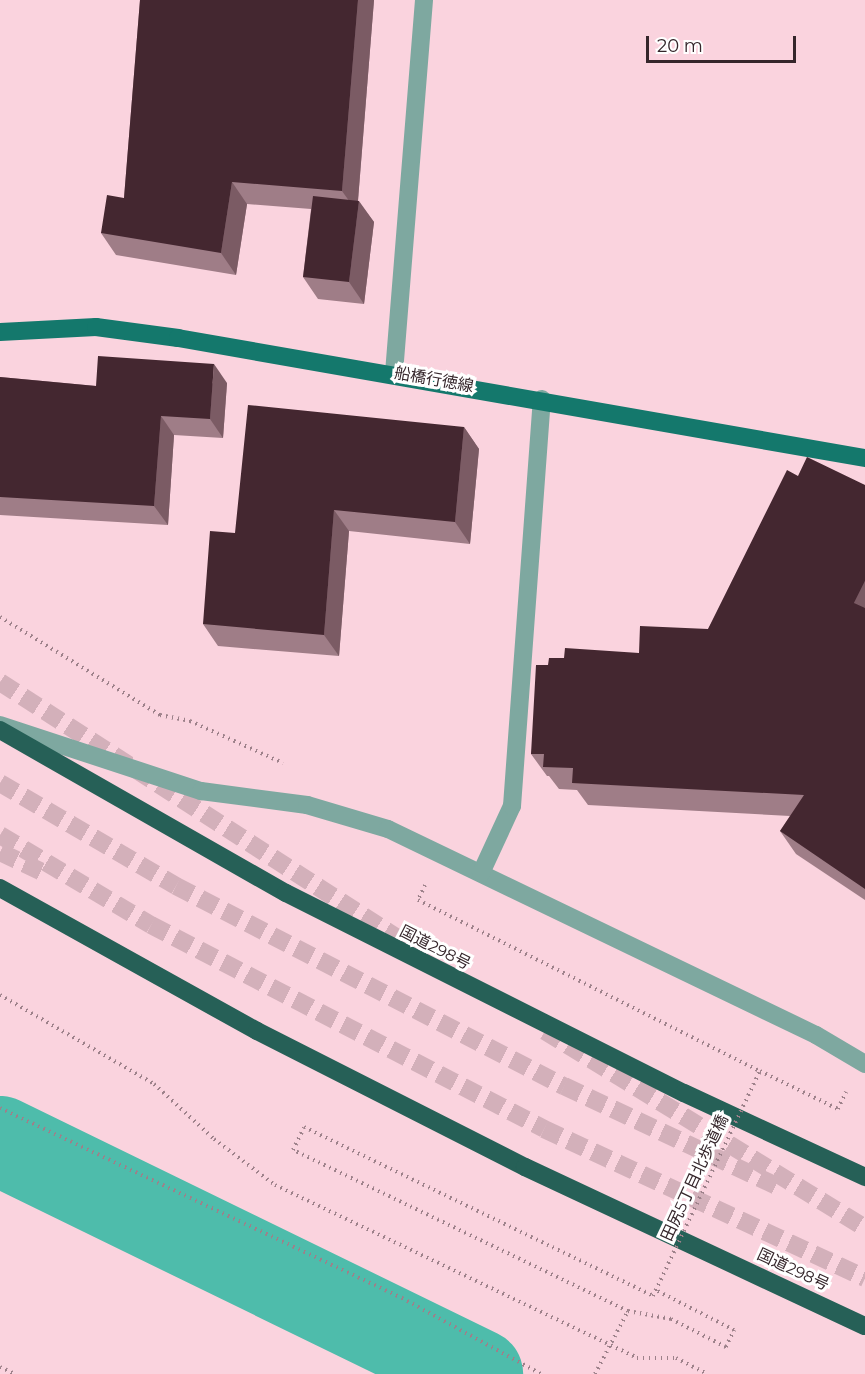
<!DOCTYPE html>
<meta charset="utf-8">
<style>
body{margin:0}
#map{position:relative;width:865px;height:1374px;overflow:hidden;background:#fad3de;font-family:Montserrat,"Noto Sans JP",sans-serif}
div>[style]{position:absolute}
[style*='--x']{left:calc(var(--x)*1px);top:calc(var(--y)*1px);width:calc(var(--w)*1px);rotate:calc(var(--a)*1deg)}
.river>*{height:90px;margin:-45px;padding:0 45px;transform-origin:45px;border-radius:45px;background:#4ebcab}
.highway-tunnel>*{height:18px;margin-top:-9px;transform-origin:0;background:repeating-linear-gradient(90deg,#d3b0ba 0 18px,transparent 0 27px)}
.path>*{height:4px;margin-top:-2px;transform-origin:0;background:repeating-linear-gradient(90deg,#9d818a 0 1.5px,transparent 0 6px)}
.minor>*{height:18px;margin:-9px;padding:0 9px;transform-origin:9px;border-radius:9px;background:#7ea8a0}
.major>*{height:18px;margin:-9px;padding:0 9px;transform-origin:9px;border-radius:9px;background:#14786c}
.highway>*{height:18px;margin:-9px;padding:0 9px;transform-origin:9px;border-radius:9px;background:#266057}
.path-bridge>*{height:4px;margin-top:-2px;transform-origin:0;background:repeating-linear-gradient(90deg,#9d818a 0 1.5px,transparent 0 6px)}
.wall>*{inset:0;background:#9f7d87}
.shaded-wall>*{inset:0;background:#7b5b64}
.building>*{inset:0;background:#442730}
span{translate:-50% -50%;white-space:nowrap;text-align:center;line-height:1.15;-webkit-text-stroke:6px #fff;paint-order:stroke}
.street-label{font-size:16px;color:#35262b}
.scale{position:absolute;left:646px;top:36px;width:150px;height:27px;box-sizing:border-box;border:3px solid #35262b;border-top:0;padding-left:8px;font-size:18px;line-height:21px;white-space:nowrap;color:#35262b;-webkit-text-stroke:4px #fff;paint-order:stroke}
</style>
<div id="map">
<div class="river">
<div style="--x:0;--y:1141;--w:532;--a:25.99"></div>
</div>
<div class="highway-tunnel">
<div style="--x:0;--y:682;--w:490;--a:32.8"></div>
<div style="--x:0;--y:783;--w:204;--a:30.3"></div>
<div style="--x:176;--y:886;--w:437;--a:27.3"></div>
<div style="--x:564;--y:1086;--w:240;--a:25.2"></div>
<div style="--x:0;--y:835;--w:176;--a:30.8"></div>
<div style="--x:151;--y:925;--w:443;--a:27.4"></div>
<div style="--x:544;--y:1129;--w:354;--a:24.9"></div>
<div style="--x:0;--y:852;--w:47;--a:25.5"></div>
<div style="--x:545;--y:1031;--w:370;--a:31.6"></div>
</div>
<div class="path">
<div style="--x:0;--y:617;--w:188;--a:31.5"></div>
<div style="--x:160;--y:715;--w:31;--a:11"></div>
<div style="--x:190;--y:721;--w:102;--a:24.3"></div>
<div style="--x:425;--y:885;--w:17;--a:115"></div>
<div style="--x:418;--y:900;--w:382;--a:26.6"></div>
<div style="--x:760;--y:1071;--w:87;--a:26"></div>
<div style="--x:838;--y:1109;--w:19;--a:-65"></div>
<div style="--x:0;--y:995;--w:178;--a:30"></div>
<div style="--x:154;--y:1084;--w:81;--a:42.5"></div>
<div style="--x:214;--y:1139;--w:76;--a:37"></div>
<div style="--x:275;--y:1185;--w:401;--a:25.5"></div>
<div style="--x:637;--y:1358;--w:39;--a:0"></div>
<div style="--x:676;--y:1358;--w:36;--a:27"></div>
<div style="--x:0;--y:1108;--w:445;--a:25.3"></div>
<div style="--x:402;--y:1298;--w:158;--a:28.7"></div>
<div style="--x:628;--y:1311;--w:44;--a:10.5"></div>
<div style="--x:671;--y:1319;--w:62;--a:27"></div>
<div style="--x:726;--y:1347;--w:19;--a:-65"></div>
<div style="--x:734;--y:1330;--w:88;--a:-152.9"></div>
<div style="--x:0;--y:1367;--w:17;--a:25"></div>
<div style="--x:595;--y:1374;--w:71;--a:-62.4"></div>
<div style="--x:628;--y:1311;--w:372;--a:-154.3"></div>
<div style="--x:293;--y:1150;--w:25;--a:-64"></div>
<div style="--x:304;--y:1127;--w:388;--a:25.8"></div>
</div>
<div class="minor">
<div style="--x:394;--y:373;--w:374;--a:-85.4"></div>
<div style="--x:0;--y:725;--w:212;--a:18.2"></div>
<div style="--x:201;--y:791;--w:107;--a:7.5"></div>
<div style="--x:307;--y:805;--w:84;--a:16.5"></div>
<div style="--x:388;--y:829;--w:475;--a:25.7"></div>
<div style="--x:816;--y:1035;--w:57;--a:30.6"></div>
<div style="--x:481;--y:873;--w:74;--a:-65.2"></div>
<div style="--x:512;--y:806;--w:408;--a:-85.8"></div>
</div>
<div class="major">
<div style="--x:0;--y:332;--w:96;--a:-3"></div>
<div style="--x:96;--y:327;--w:83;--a:7.6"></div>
<div style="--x:178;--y:338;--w:697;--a:9.91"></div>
</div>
<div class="highway">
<div style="--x:0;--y:730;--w:329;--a:29.7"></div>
<div style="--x:286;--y:893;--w:445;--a:26.7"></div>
<div style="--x:684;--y:1093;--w:200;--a:24.9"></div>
<div style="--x:0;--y:888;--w:294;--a:29.1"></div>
<div style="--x:257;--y:1031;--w:301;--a:26.9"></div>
<div style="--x:525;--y:1167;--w:375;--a:25.1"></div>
</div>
<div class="path-bridge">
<div style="--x:653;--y:1296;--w:249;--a:-64.6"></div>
</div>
<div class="wall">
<div style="clip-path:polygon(140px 0,374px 0,358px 201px,374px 222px,364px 304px,318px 299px,303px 277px,311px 209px,247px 204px,236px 275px,116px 255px,101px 233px,124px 198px)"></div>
<div style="clip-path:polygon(0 377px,96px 386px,227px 383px,223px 438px,174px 435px,168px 525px,0 515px)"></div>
<div style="clip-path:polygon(464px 427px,479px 449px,470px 544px,349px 531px,339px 656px,218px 646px,203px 624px,235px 533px)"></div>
<div style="clip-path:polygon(798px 476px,865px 485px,865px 900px,796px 854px,780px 831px,790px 816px,588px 805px,577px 790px,559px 789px,549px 776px,547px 776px,531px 754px,548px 665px,564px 658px,639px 653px,708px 629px)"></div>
</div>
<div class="shaded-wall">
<div style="clip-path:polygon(358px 0,374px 0,357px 212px,342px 191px)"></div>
<div style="clip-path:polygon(232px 182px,247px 204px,236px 275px,221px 253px)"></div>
<div style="clip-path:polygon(359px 201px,374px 222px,364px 304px,349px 282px)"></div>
<div style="clip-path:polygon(214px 364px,227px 383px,223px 438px,210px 419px)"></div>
<div style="clip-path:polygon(161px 416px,174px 435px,168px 525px,154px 506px)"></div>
<div style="clip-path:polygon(464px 427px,479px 449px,470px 544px,455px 522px)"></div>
<div style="clip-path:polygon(334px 510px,349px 531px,339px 656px,324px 635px)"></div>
<div style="clip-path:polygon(865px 581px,865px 618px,854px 603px)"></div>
</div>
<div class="building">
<div style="clip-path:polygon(140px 0,358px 0,342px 191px,232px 182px,221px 253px,101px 233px,107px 195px,124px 198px)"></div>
<div style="clip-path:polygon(313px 196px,359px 201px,349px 282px,303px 277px)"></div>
<div style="clip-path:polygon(98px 356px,214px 364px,210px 419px,161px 416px,154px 506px,0 497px,0 377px,96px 386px)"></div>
<div style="clip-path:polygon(248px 405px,464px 427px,455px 522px,334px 510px,324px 635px,203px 624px,210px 531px,235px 533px)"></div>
<div style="clip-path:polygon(807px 457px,865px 485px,865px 581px,854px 603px,865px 608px,865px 889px,780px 831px,804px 795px,572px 783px,573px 768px,543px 767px,544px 754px,531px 754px,536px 665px,548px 665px,549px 658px,564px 658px,565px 648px,639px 653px,640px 626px,708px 629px,787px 470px,798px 476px)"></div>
</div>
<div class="street-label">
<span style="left:434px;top:380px;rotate:10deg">船橋行徳線</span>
<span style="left:435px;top:948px;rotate:27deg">国道298号</span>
<span style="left:695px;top:1178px;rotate:-65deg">田尻5丁目北歩道橋</span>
<span style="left:793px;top:1270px;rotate:25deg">国道298号</span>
</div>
<div class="scale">20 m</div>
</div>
